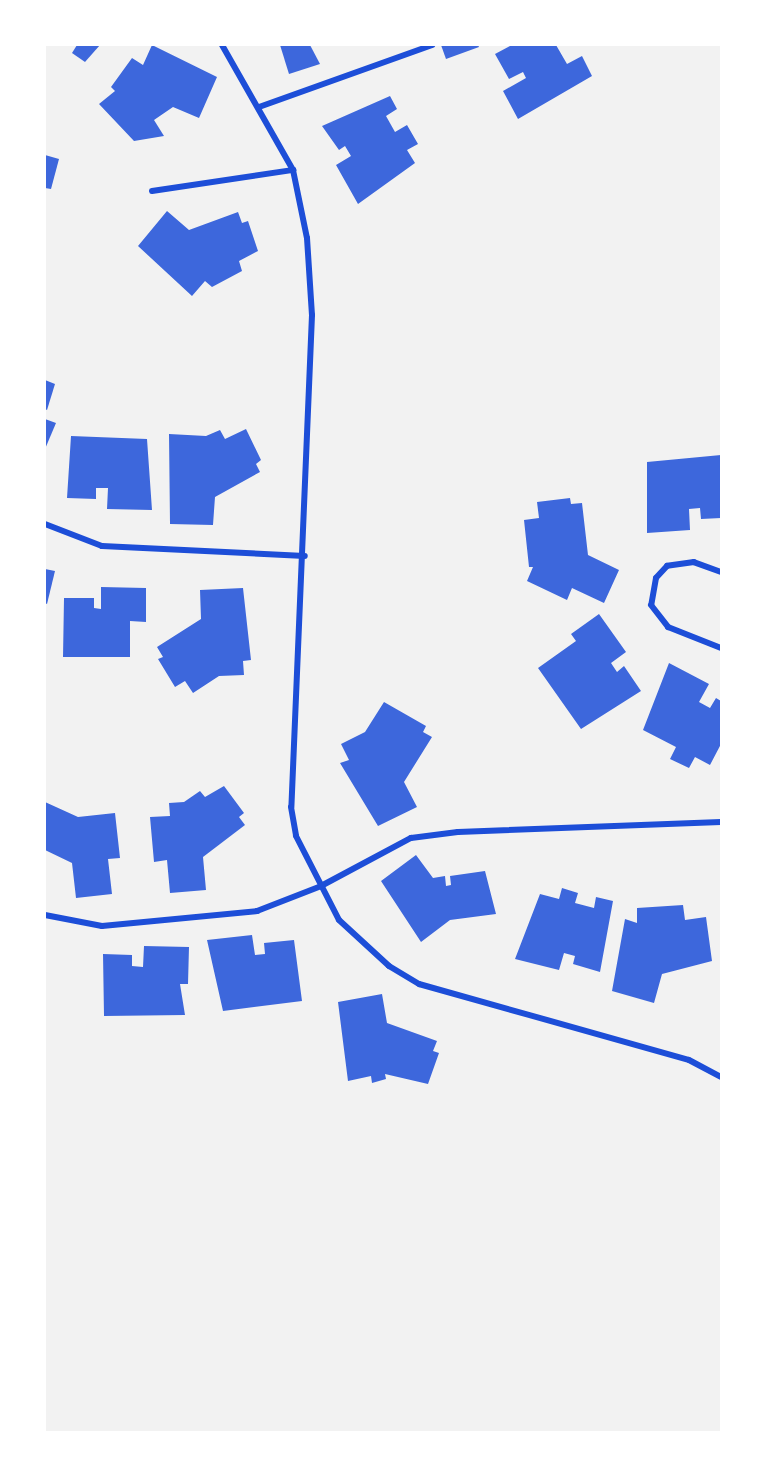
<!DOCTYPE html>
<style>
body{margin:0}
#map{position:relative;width:766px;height:1477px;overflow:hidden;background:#f2f2f2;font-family:"IBM Plex Serif",serif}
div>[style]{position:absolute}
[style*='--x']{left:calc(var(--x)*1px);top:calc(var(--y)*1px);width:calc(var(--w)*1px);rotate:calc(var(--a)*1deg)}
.building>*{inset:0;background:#3d67dc}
.minor>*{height:6px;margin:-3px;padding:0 3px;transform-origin:3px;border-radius:3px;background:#1d4ed8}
span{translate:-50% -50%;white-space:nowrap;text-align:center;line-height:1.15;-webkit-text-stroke:6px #fff;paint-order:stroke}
.frame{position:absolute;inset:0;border:46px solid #fff;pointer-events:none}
</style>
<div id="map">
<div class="building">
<div style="clip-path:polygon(77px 45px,100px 45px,85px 62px,72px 53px)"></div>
<div style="clip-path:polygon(152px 45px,217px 77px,199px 118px,173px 107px,154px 120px,164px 136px,134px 141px,99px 104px,115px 91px,111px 87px,132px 58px,143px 65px)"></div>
<div style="clip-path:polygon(280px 45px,310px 45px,320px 64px,289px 74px)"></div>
<div style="clip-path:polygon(441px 45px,478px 45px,479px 47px,446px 59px)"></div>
<div style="clip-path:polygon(512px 45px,556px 45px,567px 64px,582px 56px,592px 76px,518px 119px,503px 91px,526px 78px,523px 72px,509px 79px,495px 54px)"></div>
<div style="clip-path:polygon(390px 96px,397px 109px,386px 116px,395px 132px,407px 125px,418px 144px,407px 150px,415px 163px,358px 204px,336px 165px,351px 156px,345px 146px,339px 150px,322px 126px)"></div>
<div style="clip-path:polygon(45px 155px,59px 159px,51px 189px,45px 188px)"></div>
<div style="clip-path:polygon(167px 211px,189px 230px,238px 212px,242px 223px,248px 221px,258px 251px,239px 261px,242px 271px,212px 287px,205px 281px,192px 296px,138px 246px)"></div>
<div style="clip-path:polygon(45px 380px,55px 384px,47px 410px,45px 409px)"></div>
<div style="clip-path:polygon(45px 419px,56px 423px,45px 449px)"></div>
<div style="clip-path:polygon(246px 429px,261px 460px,256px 464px,260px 472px,215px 497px,213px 525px,170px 524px,169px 434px,206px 436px,220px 430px,225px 439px)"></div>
<div style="clip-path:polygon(71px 436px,147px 439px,152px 510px,107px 509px,108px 488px,96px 488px,96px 499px,67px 498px)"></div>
<div style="clip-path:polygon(721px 455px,721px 518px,701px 519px,700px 508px,689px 509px,690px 530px,647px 533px,647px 462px)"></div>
<div style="clip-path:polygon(570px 498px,571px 504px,582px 503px,588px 555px,619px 570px,604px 603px,572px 588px,567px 600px,527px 581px,533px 567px,529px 567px,524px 520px,539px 518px,537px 502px)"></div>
<div style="clip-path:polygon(45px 569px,55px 571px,47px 604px,45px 603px)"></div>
<div style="clip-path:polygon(101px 587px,146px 588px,146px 622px,130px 621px,130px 657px,63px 657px,64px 598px,94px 598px,94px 608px,101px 609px)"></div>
<div style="clip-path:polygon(243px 588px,251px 660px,243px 661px,244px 675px,219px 676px,193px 693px,185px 681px,175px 687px,158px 659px,163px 657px,157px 647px,201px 619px,200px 590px)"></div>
<div style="clip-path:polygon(599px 614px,626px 652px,611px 663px,617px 672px,624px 666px,641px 691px,581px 729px,538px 668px,576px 641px,571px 634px)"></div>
<div style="clip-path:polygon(669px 663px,709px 684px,699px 702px,710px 708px,716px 698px,721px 701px,721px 744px,710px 765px,695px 757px,689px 768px,670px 759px,676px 747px,643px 730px)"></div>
<div style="clip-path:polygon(384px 702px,426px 726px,423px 732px,432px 737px,404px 782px,417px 807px,378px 826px,340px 763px,349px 760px,341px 744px,365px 732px)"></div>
<div style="clip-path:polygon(224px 786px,244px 813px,239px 817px,245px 825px,203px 857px,206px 890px,170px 893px,167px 860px,154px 862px,150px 817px,170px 816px,169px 803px,184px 802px,200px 791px,205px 797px)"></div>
<div style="clip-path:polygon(45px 802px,78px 817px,115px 813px,120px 858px,108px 859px,112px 894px,76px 898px,72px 863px,45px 850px)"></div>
<div style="clip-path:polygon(416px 855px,433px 878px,445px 876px,446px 886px,451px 885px,450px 876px,485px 871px,496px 914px,450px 920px,421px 942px,381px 881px)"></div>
<div style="clip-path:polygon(562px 888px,578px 893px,575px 903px,594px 908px,596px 897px,613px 901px,600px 972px,573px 964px,575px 956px,564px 953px,559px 970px,515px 959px,540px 894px,559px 899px)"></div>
<div style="clip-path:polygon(683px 905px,685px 920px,706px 917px,712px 961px,662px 974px,654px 1003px,612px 991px,625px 919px,637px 923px,637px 908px)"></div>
<div style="clip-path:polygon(252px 935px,255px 955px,265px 954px,264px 943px,294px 940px,302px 1001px,223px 1011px,207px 940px)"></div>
<div style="clip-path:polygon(144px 946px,189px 947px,188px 984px,180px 984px,185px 1015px,104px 1016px,103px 954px,132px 955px,132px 966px,143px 967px)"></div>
<div style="clip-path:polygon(382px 994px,387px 1023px,437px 1041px,433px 1051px,439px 1053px,428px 1084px,385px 1074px,386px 1079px,372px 1083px,371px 1076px,348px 1081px,338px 1002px)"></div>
</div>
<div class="minor">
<div style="--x:222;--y:45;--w:144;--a:60.4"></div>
<div style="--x:293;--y:170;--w:69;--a:78.4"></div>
<div style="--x:307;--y:238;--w:77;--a:86.3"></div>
<div style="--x:312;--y:315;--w:492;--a:92.4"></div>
<div style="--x:291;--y:807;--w:29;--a:80"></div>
<div style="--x:296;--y:836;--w:94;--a:62.9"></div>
<div style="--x:339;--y:920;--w:68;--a:42.6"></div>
<div style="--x:389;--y:966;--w:35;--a:31"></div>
<div style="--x:419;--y:984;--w:280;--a:15.7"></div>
<div style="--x:689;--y:1060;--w:36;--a:28"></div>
<div style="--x:259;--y:107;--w:184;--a:-19.7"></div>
<div style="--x:152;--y:191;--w:143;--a:-8.5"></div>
<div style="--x:45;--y:524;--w:61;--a:21.1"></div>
<div style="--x:102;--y:546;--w:203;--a:2.8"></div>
<div style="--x:721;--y:572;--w:29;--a:-160"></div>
<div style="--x:694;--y:562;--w:27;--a:172"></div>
<div style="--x:667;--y:566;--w:16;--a:133"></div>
<div style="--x:656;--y:578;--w:27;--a:100"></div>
<div style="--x:651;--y:605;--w:28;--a:52"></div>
<div style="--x:668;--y:627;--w:57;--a:21.6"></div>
<div style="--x:45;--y:915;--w:58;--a:10.9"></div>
<div style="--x:102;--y:926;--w:156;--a:-5.5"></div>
<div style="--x:257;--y:911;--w:69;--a:-21.3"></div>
<div style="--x:321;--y:886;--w:102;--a:-28.1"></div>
<div style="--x:411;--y:838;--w:47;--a:-7.3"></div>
<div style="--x:458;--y:832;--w:263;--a:-2.2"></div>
</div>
<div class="frame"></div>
</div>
